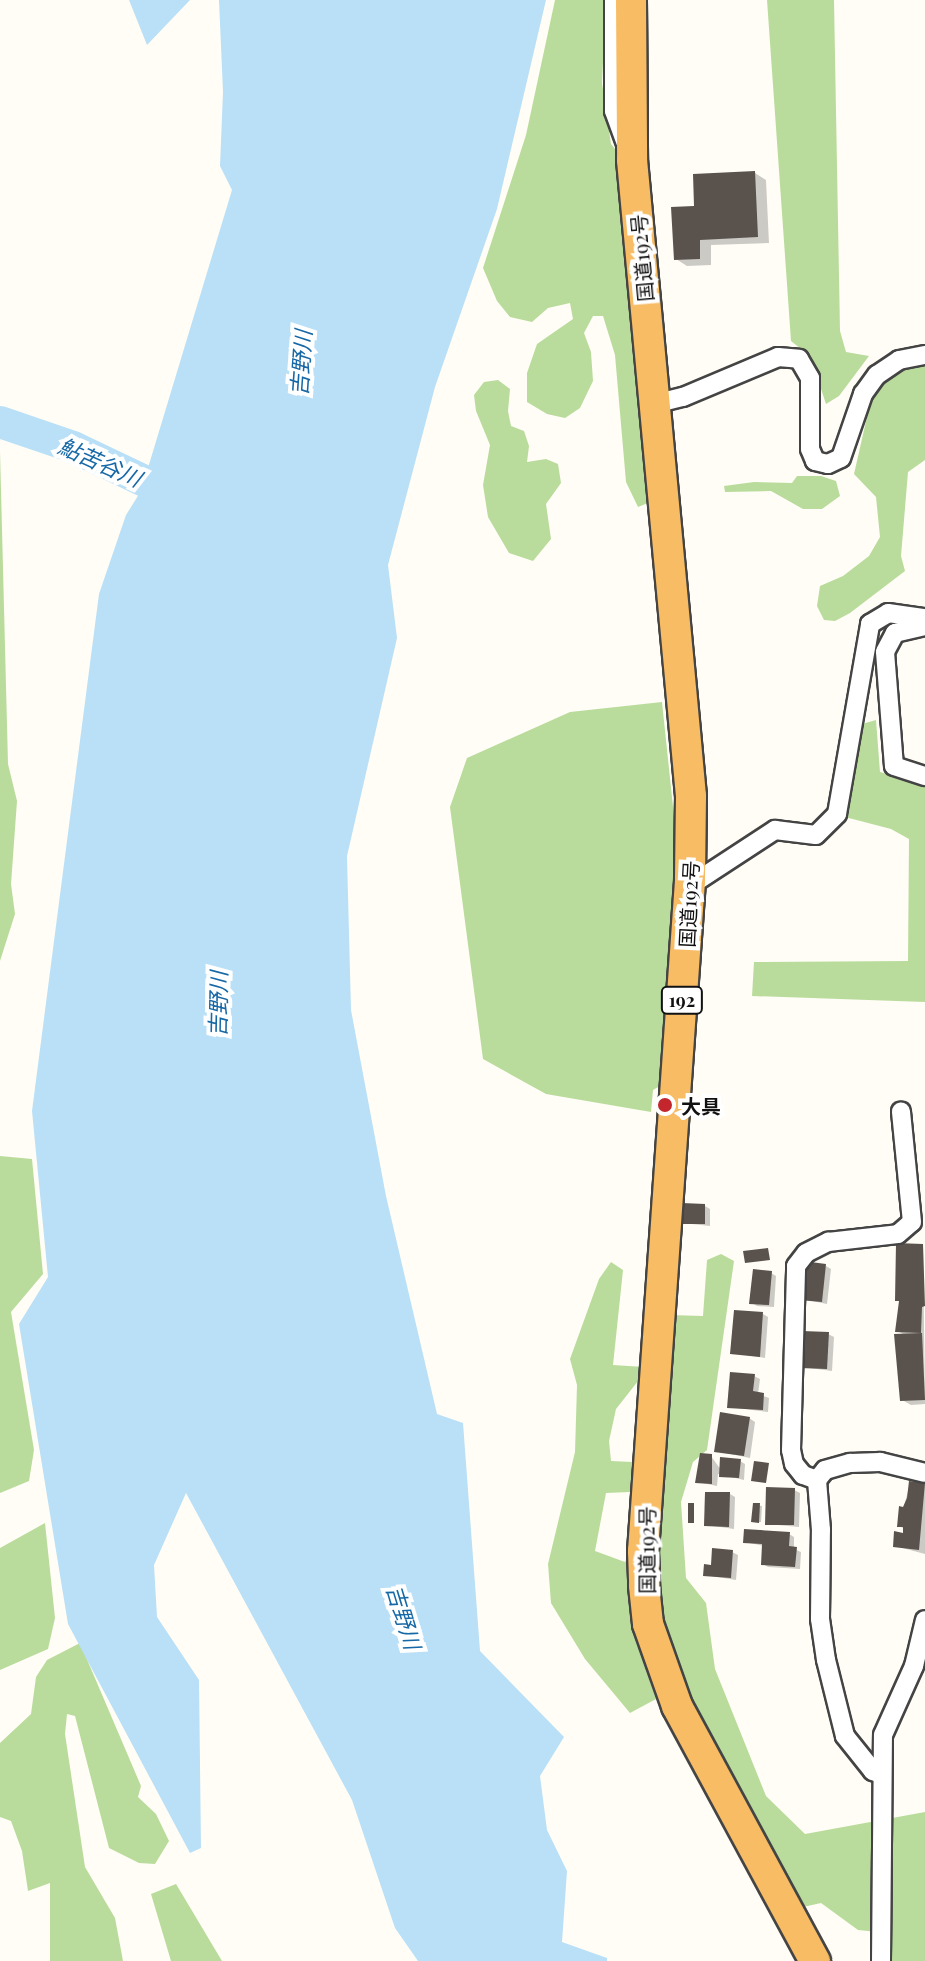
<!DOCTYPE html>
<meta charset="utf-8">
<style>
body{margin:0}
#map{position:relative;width:925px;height:1961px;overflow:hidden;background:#fffdf5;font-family:"Playfair Display","Noto Sans JP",serif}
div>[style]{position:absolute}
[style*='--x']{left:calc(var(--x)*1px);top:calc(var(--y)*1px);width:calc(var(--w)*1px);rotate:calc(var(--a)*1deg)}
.forest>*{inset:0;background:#b9dc9c}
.water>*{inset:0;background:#b9e0f7}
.shadow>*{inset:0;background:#0003}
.river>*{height:32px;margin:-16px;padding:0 16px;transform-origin:16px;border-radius:16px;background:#b9e0f7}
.building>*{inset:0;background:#5a524d}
.roads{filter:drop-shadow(2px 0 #444) drop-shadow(-2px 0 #444) drop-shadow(0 2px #444) drop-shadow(0 -2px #444)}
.minor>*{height:18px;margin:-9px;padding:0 9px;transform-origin:9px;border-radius:9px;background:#fff}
.trunk>*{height:30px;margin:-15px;padding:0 15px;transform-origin:15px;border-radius:15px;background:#f7bc64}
.dots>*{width:22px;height:22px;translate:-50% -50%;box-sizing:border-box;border:4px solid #fff;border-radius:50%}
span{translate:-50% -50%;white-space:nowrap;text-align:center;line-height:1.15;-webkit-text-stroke:8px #fff;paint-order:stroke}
.shield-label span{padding:2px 6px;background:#fff;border:2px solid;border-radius:6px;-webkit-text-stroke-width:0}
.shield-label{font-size:18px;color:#111;font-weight:700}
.street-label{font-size:20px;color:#111}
.poi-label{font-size:20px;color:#111;font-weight:700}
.left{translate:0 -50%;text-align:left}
.water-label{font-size:22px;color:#1768a6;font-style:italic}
</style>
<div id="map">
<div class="forest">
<div style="clip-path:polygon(555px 0,606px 0,602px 83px,611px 144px,616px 150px,648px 503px,638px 507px,626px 482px,615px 355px,603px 316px,593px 316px,584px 333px,591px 352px,593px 381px,580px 408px,565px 418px,547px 414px,527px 402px,527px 373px,537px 344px,573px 319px,570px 303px,548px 308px,532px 322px,510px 317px,497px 301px,483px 268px,526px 135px)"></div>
<div style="clip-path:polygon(767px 0,834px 0,840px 331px,846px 352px,869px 356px,839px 396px,826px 404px,810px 356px,791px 341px)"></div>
<div style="clip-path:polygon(914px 363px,925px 366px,925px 460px,908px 472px,901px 556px,905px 571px,850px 613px,835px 621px,824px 620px,817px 606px,820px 586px,843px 576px,869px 556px,880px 537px,876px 497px,854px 474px,872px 395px,890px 376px)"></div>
<div style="clip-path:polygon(498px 380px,510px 389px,508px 411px,511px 426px,524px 431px,529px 446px,527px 462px,546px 459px,558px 464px,561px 483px,546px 504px,551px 539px,533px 561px,509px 553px,488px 517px,483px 485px,490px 445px,476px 411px,474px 395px,484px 382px)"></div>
<div style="clip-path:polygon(0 451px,8px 764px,17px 801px,11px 884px,15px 914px,0 961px)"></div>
<div style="clip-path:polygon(797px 476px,821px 476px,836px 481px,840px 496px,822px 509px,803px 509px,771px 491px,725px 492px,724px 486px,754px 482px,792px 483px)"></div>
<div style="clip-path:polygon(662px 702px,679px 864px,660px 1086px,653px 1090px,651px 1112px,546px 1094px,483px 1059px,450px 807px,467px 758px,570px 712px)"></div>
<div style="clip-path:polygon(876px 720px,880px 772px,925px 784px,925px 1002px,752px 996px,754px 962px,908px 961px,909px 839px,891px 829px,845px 817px,862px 724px)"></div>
<div style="clip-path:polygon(0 1156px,32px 1159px,43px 1274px,11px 1312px,34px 1450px,29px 1481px,0 1493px)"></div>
<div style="clip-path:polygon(721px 1254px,734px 1261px,707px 1450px,693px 1462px,681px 1502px,686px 1578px,706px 1603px,715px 1669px,766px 1796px,805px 1834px,925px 1812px,925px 1961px,892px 1961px,888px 1933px,858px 1930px,821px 1903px,803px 1907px,732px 1790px,671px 1664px,646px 1670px,656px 1699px,630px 1713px,585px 1659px,551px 1603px,548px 1564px,575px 1452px,577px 1385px,570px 1359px,599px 1279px,611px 1262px,623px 1270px,613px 1365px,644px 1367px,642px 1376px,616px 1409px,609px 1441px,611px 1461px,632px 1462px,630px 1492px,606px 1493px,595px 1551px,625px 1562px,656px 1510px,670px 1315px,703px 1316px,707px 1260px)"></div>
<div style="clip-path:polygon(45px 1523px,55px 1618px,48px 1649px,0 1670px,0 1548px)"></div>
<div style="clip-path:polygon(80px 1643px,141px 1786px,138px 1797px,156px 1814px,169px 1841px,155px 1864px,139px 1863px,109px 1848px,75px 1716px,67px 1714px,65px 1734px,85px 1867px,115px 1918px,123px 1961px,50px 1961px,50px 1883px,28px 1891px,22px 1851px,11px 1821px,0 1817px,0 1743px,31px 1714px,36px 1677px,47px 1660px)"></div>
<div style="clip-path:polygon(176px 1884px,222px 1961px,171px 1961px,151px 1894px)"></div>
</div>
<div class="water">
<div style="clip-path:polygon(129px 0,190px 0,147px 45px)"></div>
<div style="clip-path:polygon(219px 0,546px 0,497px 209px,435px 387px,388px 565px,397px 638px,347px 856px,351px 1010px,386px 1196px,437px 1414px,463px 1423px,480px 1651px,564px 1737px,540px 1776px,547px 1830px,567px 1871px,562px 1942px,607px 1958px,607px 1961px,418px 1961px,395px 1928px,352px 1800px,186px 1493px,154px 1565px,157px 1617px,199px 1680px,201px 1848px,190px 1853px,68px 1624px,19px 1324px,48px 1277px,32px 1111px,99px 594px,126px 515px,141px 491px,232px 190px,220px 166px,223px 92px)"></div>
</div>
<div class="shadow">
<div style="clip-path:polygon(755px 173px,766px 180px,769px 243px,711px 245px,711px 265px,687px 266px,676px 259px,696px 208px)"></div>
<div style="clip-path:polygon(705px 1206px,710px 1209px,710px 1226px,682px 1223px)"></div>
<div style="clip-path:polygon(923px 1246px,925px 1404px,911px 1405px,902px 1400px,906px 1336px,898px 1331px)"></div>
<div style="clip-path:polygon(826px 1266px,831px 1269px,827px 1304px,802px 1299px)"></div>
<div style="clip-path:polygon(771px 1273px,776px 1276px,774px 1307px,757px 1306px,751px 1302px)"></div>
<div style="clip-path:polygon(763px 1314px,768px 1317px,765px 1358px,732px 1353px)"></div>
<div style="clip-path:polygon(828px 1334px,834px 1337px,832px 1371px,802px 1367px)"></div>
<div style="clip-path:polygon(754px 1376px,760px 1379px,758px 1394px,769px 1398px,768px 1412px,729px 1407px)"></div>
<div style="clip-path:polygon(749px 1418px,755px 1422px,750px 1458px,716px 1451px)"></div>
<div style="clip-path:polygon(711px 1456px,721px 1470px,740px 1461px,745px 1464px,744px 1480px,718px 1474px,717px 1486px,697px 1482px)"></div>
<div style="clip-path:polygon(910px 1483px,925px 1485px,925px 1554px,895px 1546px,904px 1535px,905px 1529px,899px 1526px)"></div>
<div style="clip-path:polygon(794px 1490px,800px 1493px,799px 1527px,767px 1524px)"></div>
<div style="clip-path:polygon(730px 1494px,735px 1497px,734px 1529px,706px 1525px)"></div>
<div style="clip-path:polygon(754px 1505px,762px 1506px,761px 1522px,755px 1522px)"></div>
<div style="clip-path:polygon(789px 1534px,794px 1537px,794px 1549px,801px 1552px,800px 1569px,768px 1567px,763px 1564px,764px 1546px,745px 1542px)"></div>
<div style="clip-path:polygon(732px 1552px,738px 1555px,736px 1580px,705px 1575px)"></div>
</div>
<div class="river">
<div style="--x:0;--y:422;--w:77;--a:18.9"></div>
<div style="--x:73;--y:447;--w:100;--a:25.5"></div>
<div style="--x:163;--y:490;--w:19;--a:-12"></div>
</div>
<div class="building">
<div style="clip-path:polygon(755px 171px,758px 237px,700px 240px,700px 259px,674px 260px,671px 207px,694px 206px,693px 174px)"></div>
<div style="clip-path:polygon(682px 1203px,705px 1204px,705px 1224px,680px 1224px)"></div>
<div style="clip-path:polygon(896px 1243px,923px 1244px,925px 1306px,922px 1307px,921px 1333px,895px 1332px,899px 1301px,895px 1301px)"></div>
<div style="clip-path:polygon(768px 1248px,770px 1260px,745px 1263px,743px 1251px)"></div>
<div style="clip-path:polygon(803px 1261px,826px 1264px,822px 1302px,799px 1300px)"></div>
<div style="clip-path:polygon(753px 1269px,772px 1271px,769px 1305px,749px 1304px)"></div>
<div style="clip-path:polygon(734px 1310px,763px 1312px,760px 1357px,730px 1354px)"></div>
<div style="clip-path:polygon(802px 1331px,829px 1332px,827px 1369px,800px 1368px)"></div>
<div style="clip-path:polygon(922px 1333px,925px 1400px,900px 1401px,894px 1334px)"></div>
<div style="clip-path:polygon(730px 1372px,755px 1374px,753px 1391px,764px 1393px,763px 1410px,727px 1408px)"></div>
<div style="clip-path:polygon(720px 1412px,750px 1417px,744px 1456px,714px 1452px)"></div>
<div style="clip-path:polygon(700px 1453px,712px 1454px,712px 1484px,695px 1483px)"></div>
<div style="clip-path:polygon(720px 1457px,741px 1459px,739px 1478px,719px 1477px)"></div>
<div style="clip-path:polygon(754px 1461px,769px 1463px,766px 1483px,751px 1481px)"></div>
<div style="clip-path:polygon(909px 1481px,925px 1483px,919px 1550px,893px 1547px,894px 1531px,903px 1533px,903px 1527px,897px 1527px,899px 1506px,903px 1507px,907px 1498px)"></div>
<div style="clip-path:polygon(766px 1487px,795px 1488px,794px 1525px,765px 1525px)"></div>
<div style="clip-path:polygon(705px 1492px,730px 1492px,729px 1527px,704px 1526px)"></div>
<div style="clip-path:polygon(688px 1503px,694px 1503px,694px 1523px,688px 1523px)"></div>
<div style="clip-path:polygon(753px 1503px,760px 1503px,759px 1523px,751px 1522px)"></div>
<div style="clip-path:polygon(744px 1529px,790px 1532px,789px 1546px,797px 1547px,795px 1567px,761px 1565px,762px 1544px,743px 1543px)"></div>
<div style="clip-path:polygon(712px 1548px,733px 1550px,731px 1578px,703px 1576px,704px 1564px,711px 1565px)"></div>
</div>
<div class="roads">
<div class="minor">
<div style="--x:614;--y:0;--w:111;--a:90"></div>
<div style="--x:614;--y:111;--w:33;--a:70"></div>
<div style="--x:654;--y:404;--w:30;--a:-14"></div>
<div style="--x:683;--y:397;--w:103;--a:-22.8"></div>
<div style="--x:778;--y:357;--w:21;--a:5"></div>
<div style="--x:799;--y:359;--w:22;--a:60"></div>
<div style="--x:810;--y:378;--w:71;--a:90"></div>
<div style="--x:810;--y:449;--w:13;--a:67"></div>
<div style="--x:815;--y:461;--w:13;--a:13"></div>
<div style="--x:828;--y:464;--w:14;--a:-25"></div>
<div style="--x:841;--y:458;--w:68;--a:-71"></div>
<div style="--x:863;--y:394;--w:24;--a:-54"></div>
<div style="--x:877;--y:375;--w:27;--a:-34"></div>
<div style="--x:899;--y:360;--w:26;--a:-11"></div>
<div style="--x:925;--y:626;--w:31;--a:167"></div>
<div style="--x:895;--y:633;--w:21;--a:118"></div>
<div style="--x:885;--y:652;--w:114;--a:85.5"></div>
<div style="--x:894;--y:766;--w:33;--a:18"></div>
<div style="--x:690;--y:881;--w:10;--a:-11"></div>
<div style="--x:700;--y:879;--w:90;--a:-33.2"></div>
<div style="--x:775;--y:830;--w:41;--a:7"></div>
<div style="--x:816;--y:835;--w:30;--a:-45"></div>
<div style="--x:837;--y:814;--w:193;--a:-80.1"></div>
<div style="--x:870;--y:624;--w:21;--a:-31"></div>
<div style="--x:888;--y:613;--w:37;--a:8"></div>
<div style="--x:817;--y:1480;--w:15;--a:-160"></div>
<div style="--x:803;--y:1475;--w:14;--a:-129"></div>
<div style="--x:794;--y:1464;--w:14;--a:-102"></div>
<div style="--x:791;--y:1450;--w:184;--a:-88.4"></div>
<div style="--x:796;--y:1266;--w:16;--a:-52"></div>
<div style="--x:806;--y:1253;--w:25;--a:-27"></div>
<div style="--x:828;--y:1242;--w:70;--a:-6.5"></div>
<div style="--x:898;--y:1234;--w:18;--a:-41"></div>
<div style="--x:912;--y:1222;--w:111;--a:-95.7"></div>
<div style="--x:881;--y:1774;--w:9;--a:-159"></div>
<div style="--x:873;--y:1771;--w:45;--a:-128.7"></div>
<div style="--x:845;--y:1736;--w:78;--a:-104"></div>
<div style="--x:826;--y:1660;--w:41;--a:-98.3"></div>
<div style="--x:820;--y:1619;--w:89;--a:-89.4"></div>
<div style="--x:821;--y:1530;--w:50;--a:-94.6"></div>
<div style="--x:817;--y:1480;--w:13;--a:-51"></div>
<div style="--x:825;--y:1470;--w:26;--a:-16"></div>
<div style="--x:850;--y:1463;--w:30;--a:-2"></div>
<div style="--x:880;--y:1462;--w:46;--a:13.7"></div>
<div style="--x:881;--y:1961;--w:226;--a:-89.5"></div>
<div style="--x:883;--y:1735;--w:76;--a:-65.8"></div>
<div style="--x:914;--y:1666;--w:47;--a:-76.6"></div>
</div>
<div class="trunk">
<div style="--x:631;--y:0;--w:160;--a:89.6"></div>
<div style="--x:632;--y:160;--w:639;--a:84.7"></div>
<div style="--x:691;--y:796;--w:85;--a:90.7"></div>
<div style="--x:690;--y:881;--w:672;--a:94.01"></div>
<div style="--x:643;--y:1551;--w:35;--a:88"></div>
<div style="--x:644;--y:1586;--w:38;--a:84"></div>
<div style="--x:648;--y:1624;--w:87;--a:70.5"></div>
<div style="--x:677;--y:1706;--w:290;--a:61.6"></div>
</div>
</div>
<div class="dots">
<div style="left:665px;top:1105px;background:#c4262e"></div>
</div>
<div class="shield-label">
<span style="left:682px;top:1000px">192</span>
</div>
<div class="street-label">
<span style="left:641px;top:258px;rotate:-95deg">国道192号</span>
<span style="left:688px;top:904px;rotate:-87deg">国道192号</span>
<span style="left:646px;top:1550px;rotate:-90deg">国道192号</span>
</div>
<div class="poi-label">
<span class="left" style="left:681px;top:1105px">大具</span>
</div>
<div class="water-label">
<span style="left:301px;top:363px;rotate:-86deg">吉野川</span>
<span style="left:100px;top:462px;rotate:24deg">鮎苦谷川</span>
<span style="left:218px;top:1004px;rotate:-89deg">吉野川</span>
<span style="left:404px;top:1617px;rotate:73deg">吉野川</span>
</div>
</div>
